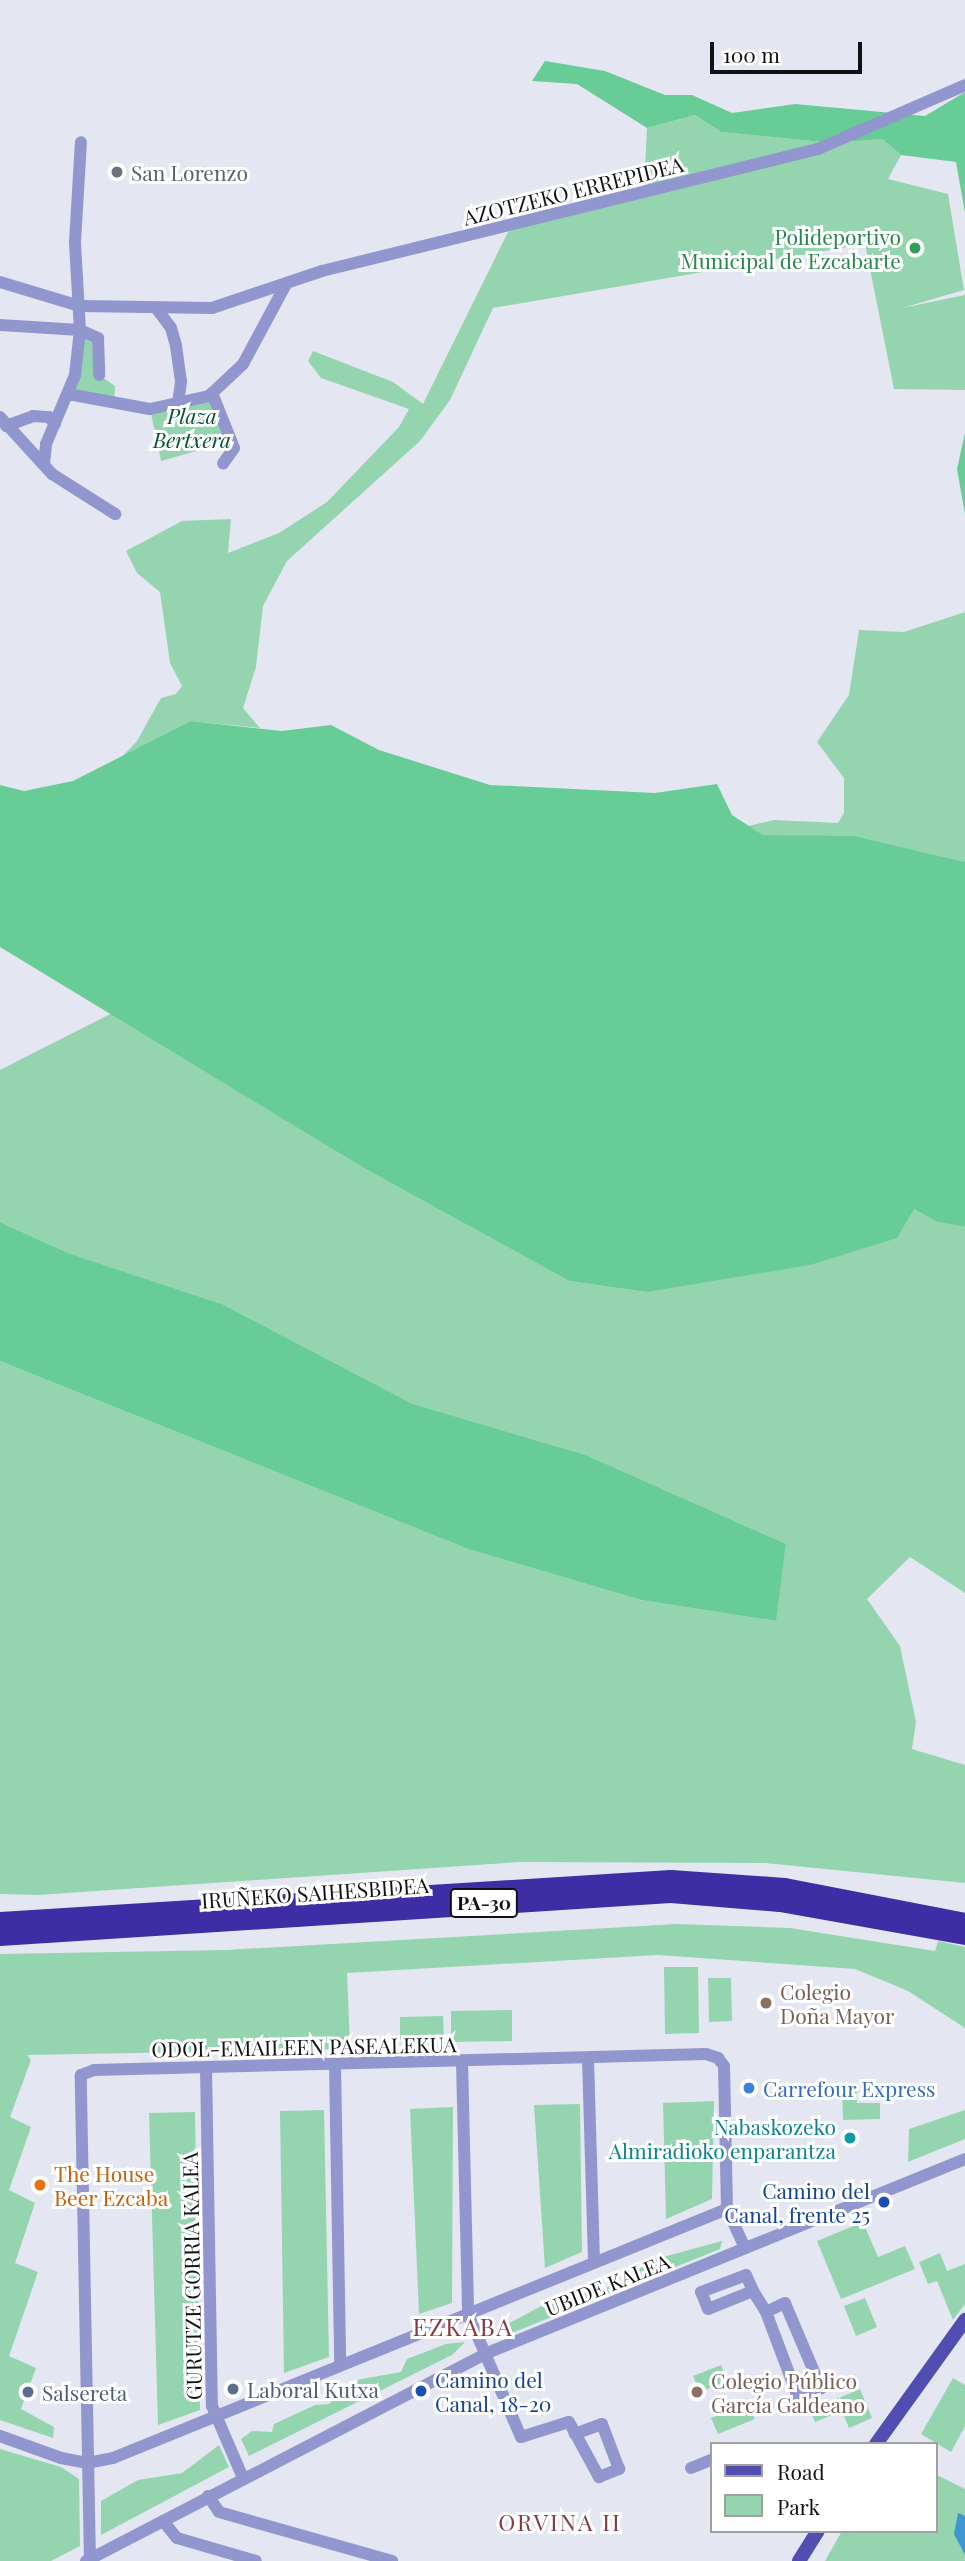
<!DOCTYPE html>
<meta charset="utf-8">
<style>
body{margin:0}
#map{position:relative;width:965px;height:2561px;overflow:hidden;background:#e4e7f1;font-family:"Playfair Display",serif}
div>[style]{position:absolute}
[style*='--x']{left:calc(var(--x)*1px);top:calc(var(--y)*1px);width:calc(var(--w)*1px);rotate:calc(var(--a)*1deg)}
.green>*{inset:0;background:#94d5b0}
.forest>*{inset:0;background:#68cc97}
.water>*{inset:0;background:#3f96d2}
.minor>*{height:12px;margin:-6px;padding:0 6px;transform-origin:6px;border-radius:6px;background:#9296ce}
.major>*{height:14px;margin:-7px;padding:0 7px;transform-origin:7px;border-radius:7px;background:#514db1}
.highway>*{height:18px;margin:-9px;padding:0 9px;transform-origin:9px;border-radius:9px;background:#3e2da5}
.dots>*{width:19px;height:19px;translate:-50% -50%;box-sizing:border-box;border:4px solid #fff;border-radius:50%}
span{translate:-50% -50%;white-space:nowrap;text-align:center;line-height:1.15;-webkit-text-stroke:6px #fff;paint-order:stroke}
.shield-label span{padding:2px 5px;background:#fff;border:2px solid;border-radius:5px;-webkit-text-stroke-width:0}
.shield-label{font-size:19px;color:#111216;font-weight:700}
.worship-label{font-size:21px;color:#5b616d}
.left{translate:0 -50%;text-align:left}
.street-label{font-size:21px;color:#111216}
.leisure-label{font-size:21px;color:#27864d}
.right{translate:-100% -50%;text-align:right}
.park-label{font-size:21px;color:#005332;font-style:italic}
.education-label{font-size:21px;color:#785e54}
.shop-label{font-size:21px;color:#366cbe}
.culture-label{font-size:21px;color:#0d838f}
.food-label{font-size:21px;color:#c56008}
.transit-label{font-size:21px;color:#164399}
.service-label{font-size:21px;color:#4e5e75}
.neighbourhood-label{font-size:23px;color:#843b46;letter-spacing:2px}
.quarter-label{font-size:24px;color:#843b46;letter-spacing:2px}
.legend{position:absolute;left:710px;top:2442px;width:228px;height:91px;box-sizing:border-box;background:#fff;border:2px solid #a0a0a2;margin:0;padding:9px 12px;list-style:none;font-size:21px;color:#111216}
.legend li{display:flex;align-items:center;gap:14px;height:35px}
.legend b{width:35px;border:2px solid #a0a0a2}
.scale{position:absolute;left:710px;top:42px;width:152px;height:32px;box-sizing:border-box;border:4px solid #111216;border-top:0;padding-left:9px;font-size:21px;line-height:24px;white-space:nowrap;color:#111216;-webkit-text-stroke:5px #fff;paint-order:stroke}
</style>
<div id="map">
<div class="green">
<div style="clip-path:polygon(695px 115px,721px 132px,833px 143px,882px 139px,901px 155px,888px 179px,948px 194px,964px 290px,902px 308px,965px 295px,965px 390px,894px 389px,865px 244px,493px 308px,450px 400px,420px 441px,287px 561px,263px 606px,256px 667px,243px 708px,260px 728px,191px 721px,118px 761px,137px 741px,161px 698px,176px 694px,182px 686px,170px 663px,160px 592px,137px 573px,126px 551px,182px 521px,231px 519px,228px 553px,279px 533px,327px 502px,399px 427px,409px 409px,321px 378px,308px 361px,313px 351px,393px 382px,423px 404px,508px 232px,644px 187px,647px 128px)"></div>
<div style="clip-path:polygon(80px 330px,98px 338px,99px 375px,115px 386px,114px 403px,68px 394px)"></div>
<div style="clip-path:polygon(209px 396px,228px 442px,161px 461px,150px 409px)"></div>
<div style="clip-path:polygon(965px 612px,965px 862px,856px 837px,763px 835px,748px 826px,774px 820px,838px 823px,844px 813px,844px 778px,817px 742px,849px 695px,859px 630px,904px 632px)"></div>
<div style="clip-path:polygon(112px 1013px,369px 1171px,569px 1281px,646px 1292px,914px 1209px,937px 1222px,965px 1227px,965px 1593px,910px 1557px,867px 1599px,900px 1646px,916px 1722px,912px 1749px,965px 1765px,965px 1883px,765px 1863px,520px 1862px,38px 1895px,0 1894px,0 1361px,468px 1549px,641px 1600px,775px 1621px,786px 1544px,586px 1455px,413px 1404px,222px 1304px,68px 1253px,0 1222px,0 1070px)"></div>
<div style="clip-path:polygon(677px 1924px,790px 1928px,935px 1951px,938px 1941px,965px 1947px,965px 2028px,908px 1991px,855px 1969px,658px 1955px,347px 1973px,350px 2046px,342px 2049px,27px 2055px,31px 2060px,10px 2117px,31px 2127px,9px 2190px,35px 2203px,15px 2263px,38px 2272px,9px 2356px,36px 2368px,21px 2409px,54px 2427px,53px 2438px,0 2420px,0 1954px,226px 1950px)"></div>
<div style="clip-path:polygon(664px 1967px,698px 1967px,699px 2033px,665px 2034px)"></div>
<div style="clip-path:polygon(708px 1978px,731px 1978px,732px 2021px,709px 2022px)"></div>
<div style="clip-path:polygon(512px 2010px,512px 2041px,451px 2042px,451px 2011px)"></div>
<div style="clip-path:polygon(443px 2016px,444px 2039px,400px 2040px,400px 2017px)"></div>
<div style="clip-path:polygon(842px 2089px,857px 2089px,857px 2103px,880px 2103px,880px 2119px,843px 2120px)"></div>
<div style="clip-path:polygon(714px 2101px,712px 2199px,666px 2219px,663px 2103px)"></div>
<div style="clip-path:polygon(580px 2104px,582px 2252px,545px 2268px,534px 2105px)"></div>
<div style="clip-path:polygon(453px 2107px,452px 2303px,419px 2314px,410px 2109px)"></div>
<div style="clip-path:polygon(324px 2110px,329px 2357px,284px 2373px,280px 2111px)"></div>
<div style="clip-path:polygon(965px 2110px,965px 2139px,908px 2162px,909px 2129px)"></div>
<div style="clip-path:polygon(195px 2112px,200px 2410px,158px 2425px,149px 2113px)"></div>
<div style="clip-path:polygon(863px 2222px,878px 2257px,905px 2246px,915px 2269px,841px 2299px,817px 2241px)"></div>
<div style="clip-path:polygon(722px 2241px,720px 2249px,507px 2335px,496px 2330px,547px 2303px,619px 2284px,652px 2260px)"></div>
<div style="clip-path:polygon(940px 2253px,947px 2271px,965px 2264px,965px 2304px,953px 2320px,937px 2281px,928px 2284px,919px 2262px)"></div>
<div style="clip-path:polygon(865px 2298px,877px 2327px,856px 2336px,844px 2306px)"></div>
<div style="clip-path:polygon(465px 2342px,452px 2355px,249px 2456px,241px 2439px,252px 2431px,272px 2432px,274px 2424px,315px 2405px,329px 2404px,356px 2380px,401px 2372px,407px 2359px,446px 2344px)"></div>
<div style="clip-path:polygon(721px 2365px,727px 2381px,700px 2392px,693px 2376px)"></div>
<div style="clip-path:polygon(953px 2378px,965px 2385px,965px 2426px,951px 2452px,921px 2434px)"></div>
<div style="clip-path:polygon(860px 2389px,872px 2418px,849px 2428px,842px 2411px,815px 2422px,810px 2410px)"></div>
<div style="clip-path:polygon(748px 2403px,755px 2419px,718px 2434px,711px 2418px)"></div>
<div style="clip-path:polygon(219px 2445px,229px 2467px,101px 2535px,101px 2501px,138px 2480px,182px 2473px)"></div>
<div style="clip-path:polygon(0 2449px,61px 2467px,79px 2479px,80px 2546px,51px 2561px,0 2561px)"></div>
<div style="clip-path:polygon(935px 2474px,965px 2489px,965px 2561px,825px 2561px,842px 2531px,935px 2531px)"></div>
</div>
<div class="forest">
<div style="clip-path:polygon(545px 61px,605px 71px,665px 95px,692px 95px,732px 113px,795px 104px,925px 116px,965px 92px,965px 213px,956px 162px,901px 155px,882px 139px,833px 143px,721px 132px,695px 115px,647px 128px,577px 84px,532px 81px)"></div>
<div style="clip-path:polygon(965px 433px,965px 514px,957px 469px)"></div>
<div style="clip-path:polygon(191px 721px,282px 731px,331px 725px,379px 750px,490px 785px,655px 793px,717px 784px,732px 815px,763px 835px,854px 836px,965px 862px,965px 1227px,937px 1222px,914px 1209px,897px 1238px,810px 1265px,646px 1292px,569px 1281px,369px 1171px,0 947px,0 785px,24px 791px,73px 781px)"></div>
<div style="clip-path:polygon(0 1222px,68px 1253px,222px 1304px,413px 1404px,586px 1455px,786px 1544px,776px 1621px,641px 1600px,468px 1549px,0 1361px)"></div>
</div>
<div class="water">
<div style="clip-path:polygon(958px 2513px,965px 2516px,965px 2555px,954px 2534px)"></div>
</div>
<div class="minor">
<div style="--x:0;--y:282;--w:84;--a:16.7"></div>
<div style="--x:80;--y:306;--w:132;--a:0.9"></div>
<div style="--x:212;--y:308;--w:116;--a:-18.6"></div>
<div style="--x:322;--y:271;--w:511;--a:-13.82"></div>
<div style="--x:818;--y:149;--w:160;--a:-23.5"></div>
<div style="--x:156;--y:308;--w:25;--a:53"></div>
<div style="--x:171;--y:328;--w:19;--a:74"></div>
<div style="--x:176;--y:346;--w:36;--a:82"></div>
<div style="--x:181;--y:382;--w:22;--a:98"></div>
<div style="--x:0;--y:325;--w:80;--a:3.6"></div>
<div style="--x:80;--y:330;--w:20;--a:24"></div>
<div style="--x:98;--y:338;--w:37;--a:88"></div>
<div style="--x:212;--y:393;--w:59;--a:68.2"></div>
<div style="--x:234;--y:448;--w:19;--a:125"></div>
<div style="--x:68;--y:394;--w:83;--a:10.4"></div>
<div style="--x:150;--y:409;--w:60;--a:-12.4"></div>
<div style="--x:209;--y:396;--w:47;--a:-43.3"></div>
<div style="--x:243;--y:364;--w:91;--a:-61.7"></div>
<div style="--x:0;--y:417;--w:77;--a:47.6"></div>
<div style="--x:52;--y:474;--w:75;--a:32.4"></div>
<div style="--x:6;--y:426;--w:29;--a:-20"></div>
<div style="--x:33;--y:416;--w:16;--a:4"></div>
<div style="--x:49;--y:417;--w:9;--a:49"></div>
<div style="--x:44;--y:464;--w:20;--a:-84"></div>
<div style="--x:46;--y:444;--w:75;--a:-67.2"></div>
<div style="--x:75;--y:375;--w:45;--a:-83.7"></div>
<div style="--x:80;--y:330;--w:88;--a:-93.3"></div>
<div style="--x:75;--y:242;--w:100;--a:-86.6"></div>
<div style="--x:588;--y:2059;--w:203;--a:88.3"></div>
<div style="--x:462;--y:2062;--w:252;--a:88.6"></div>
<div style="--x:468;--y:2314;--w:134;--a:66.7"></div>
<div style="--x:521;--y:2437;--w:50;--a:-17.4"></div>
<div style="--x:569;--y:2422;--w:63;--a:61.4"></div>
<div style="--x:599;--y:2477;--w:22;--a:-22"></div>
<div style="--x:619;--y:2469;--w:48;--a:-110.7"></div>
<div style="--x:602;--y:2424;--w:29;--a:160"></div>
<div style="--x:335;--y:2065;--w:300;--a:89"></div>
<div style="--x:206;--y:2068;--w:338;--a:89"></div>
<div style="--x:212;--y:2406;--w:78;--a:66.7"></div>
<div style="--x:746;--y:2275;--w:17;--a:66"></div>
<div style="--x:753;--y:2291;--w:48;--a:158.2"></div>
<div style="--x:708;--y:2309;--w:18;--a:-112"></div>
<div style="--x:701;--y:2292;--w:48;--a:-20.7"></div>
<div style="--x:753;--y:2291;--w:25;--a:58"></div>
<div style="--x:766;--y:2312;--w:91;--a:69.4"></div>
<div style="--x:798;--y:2397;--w:25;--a:-21"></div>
<div style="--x:821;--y:2388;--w:92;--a:-113"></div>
<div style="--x:785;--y:2303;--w:21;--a:155"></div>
<div style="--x:0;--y:2436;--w:65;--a:19.8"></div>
<div style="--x:61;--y:2458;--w:26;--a:11"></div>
<div style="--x:87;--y:2463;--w:26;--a:-11"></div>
<div style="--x:113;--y:2458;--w:663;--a:-22.07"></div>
<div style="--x:691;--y:2468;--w:22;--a:-22"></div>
<div style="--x:208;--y:2496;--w:19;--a:55"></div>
<div style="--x:219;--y:2512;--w:180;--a:15.8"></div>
<div style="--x:163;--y:2521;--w:22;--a:51"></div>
<div style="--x:177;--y:2538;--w:82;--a:16.2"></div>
<div style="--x:86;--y:2561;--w:452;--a:-27.4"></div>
<div style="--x:487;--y:2353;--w:516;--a:-22.09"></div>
<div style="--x:90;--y:2561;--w:486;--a:-91.1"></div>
<div style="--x:81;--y:2075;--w:14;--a:-21"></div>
<div style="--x:94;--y:2070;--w:612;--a:-1.5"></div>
<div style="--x:706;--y:2054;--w:13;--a:18"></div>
<div style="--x:718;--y:2058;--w:10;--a:53"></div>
<div style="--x:724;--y:2066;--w:143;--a:88.8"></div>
<div style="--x:727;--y:2209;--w:43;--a:65.2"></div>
</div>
<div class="major">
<div style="--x:876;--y:2444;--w:153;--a:-54.3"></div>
<div style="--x:799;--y:2561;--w:36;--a:-58"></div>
</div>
<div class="highway">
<div style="--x:0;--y:1921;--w:672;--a:-3.58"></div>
<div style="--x:671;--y:1879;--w:114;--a:4"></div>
<div style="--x:785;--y:1887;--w:183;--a:11"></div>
<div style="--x:0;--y:1937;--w:672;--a:-3.67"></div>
<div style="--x:671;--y:1894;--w:109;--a:4.7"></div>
<div style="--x:780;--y:1903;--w:188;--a:10.1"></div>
</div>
<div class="dots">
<div style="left:117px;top:172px;background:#6b7280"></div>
<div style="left:915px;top:248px;background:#2e9e5b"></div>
<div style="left:766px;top:2003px;background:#8d6e63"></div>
<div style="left:749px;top:2088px;background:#3f7fe0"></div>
<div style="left:850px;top:2138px;background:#0f9aa8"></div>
<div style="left:40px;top:2185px;background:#e8710a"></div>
<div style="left:884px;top:2202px;background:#1a4fb4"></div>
<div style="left:233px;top:2389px;background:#5c6f8a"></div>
<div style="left:421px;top:2391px;background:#1a4fb4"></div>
<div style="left:28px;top:2392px;background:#5c6f8a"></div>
<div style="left:697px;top:2392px;background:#8d6e63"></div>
</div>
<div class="shield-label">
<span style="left:484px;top:1903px">PA-30</span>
</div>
<div class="worship-label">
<span class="left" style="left:131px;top:172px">San Lorenzo</span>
</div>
<div class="street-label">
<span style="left:573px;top:190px;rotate:-14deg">AZOTZEKO ERREPIDEA</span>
<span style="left:315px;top:1892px;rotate:-4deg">IRUÑEKO SAIHESBIDEA</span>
<span style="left:304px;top:2046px;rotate:-1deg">ODOL-EMAILEEN PASEALEKUA</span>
<span style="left:191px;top:2276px;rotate:-91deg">GURUTZE GORRIA KALEA</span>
<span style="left:607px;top:2284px;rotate:-22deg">UBIDE KALEA</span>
</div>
<div class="leisure-label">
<span class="right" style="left:901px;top:248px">Polideportivo<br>Municipal de Ezcabarte</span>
</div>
<div class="park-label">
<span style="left:192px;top:427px">Plaza<br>Bertxera</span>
</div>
<div class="education-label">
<span class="left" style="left:780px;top:2003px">Colegio<br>Doña Mayor</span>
<span class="left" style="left:711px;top:2392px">Colegio Público<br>García Galdeano</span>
</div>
<div class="shop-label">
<span class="left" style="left:763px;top:2088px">Carrefour Express</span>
</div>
<div class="culture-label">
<span class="right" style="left:836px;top:2138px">Nabaskozeko<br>Almiradioko enparantza</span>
</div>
<div class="food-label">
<span class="left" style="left:54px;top:2185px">The House<br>Beer Ezcaba</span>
</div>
<div class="transit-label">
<span class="right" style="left:870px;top:2202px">Camino del<br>Canal, frente 25</span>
<span class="left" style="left:435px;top:2391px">Camino del<br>Canal, 18-20</span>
</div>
<div class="service-label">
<span class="left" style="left:247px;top:2389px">Laboral Kutxa</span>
<span class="left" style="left:42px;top:2392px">Salsereta</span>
</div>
<div class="neighbourhood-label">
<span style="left:560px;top:2522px">ORVINA II</span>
</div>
<div class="quarter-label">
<span style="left:463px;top:2327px">EZKABA</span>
</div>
<ul class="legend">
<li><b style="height:9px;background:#514db1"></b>Road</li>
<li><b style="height:19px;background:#94d5b0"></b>Park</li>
</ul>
<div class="scale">100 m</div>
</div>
